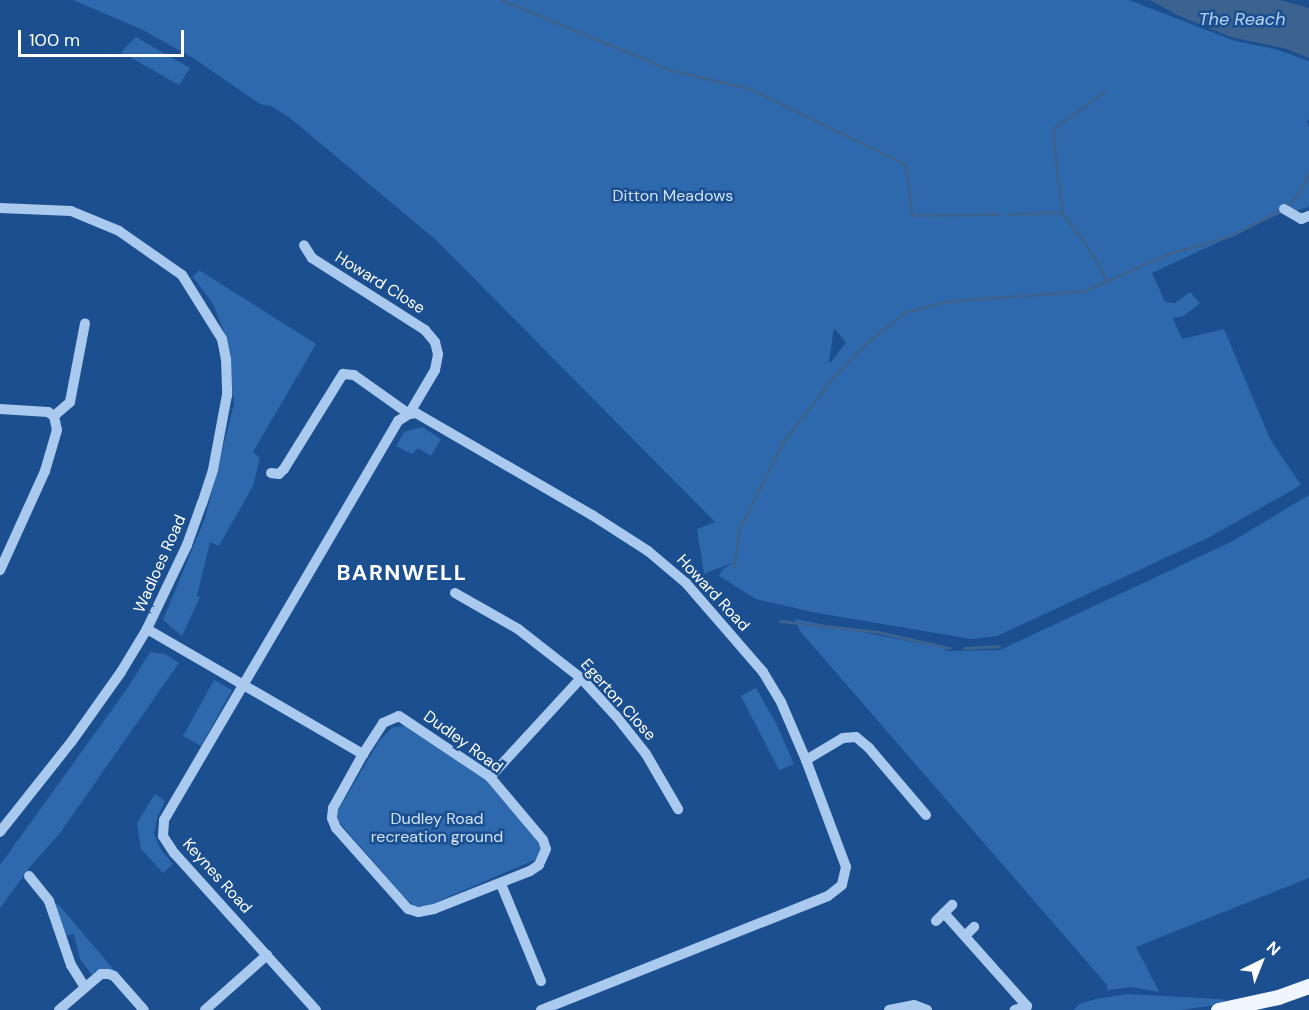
<!DOCTYPE html>
<style>
body{margin:0}
#map{position:relative;width:1309px;height:1010px;overflow:hidden;background:#1b4f8f;font-family:"DM Sans",sans-serif}
div>[style]{position:absolute}
[style*='--x']{left:calc(var(--x)*1px);top:calc(var(--y)*1px);width:calc(var(--w)*1px);rotate:calc(var(--a)*1deg)}
.green>*{inset:0;background:#2e69ad}
.water>*{inset:0;background:#3c6290}
.stream>*{height:3px;margin:-1.5px;padding:0 1.5px;transform-origin:1.5px;border-radius:1.5px;background:#3c6290}
.minor>*{height:10px;margin:-5px;padding:0 5px;transform-origin:5px;border-radius:5px;background:#a9c9ee}
.major>*{height:15px;margin:-7.5px;padding:0 7.5px;transform-origin:7.5px;border-radius:7.5px;background:#f0f6ff}
span{translate:-50% -50%;white-space:nowrap;text-align:center;line-height:1.15;-webkit-text-stroke:5px #1b4f8f;paint-order:stroke}
.park-label{font-size:16px;color:#cfe3fa}
.street-label{font-size:16px;color:#fff}
.water-label{font-size:18px;color:#b5d3f5;font-style:italic}
.district-label{font-size:22px;color:#fff;font-weight:700;letter-spacing:1.5px}
.north{position:absolute;left:1231px;top:932px;width:60px;height:60px;-webkit-text-stroke:4px #1b4f8f;paint-order:stroke;rotate:43deg;font-size:16px;font-weight:700;line-height:24px;text-align:center;color:#fff}
.north::after{content:'';display:block;margin:auto;width:21px;height:27px;background:#fff;clip-path:polygon(50% 0,100% 100%,50% 72%,0 100%)}
.scale{position:absolute;left:18px;top:30px;width:166px;height:27px;box-sizing:border-box;border:3px solid #fff;border-top:0;padding-left:8px;font-size:18px;line-height:21px;white-space:nowrap;color:#fff;-webkit-text-stroke:4px #1b4f8f;paint-order:stroke}
</style>
<div id="map">
<div class="green">
<div style="clip-path:polygon(evenodd,73px 0,1129px 0,1235px 41px,1275px 49px,1309px 61px,1309px 119px,1307px 122px,1309px 126px,1309px 207px,1288px 213px,1290px 209px,1152px 273px,1165px 302px,1175px 303px,1190px 292px,1200px 303px,1184px 316px,1173px 318px,1182px 339px,1224px 329px,1270px 439px,1301px 485px,1208px 538px,997px 636px,971px 639px,817px 613px,756px 599px,719px 576px,722px 570px,732px 563px,704px 574px,697px 529px,715px 522px,436px 240px,290px 118px,271px 106px,260px 104px,193px 58px,143px 30px,73px 0,834px 328px,846px 343px,830px 363px,829px 362px,834px 328px)"></div>
<div style="clip-path:polygon(136px 37px,190px 68px,179px 85px,121px 52px)"></div>
<div style="clip-path:polygon(199px 270px,316px 344px,253px 452px,260px 458px,253px 486px,219px 546px,210px 542px,197px 596px,200px 597px,182px 636px,163px 620px,205px 518px,234px 404px,227px 340px,213px 304px,193px 277px)"></div>
<div style="clip-path:polygon(422px 427px,441px 439px,431px 456px,418px 448px,412px 454px,396px 446px,404px 432px)"></div>
<div style="clip-path:polygon(1309px 495px,1309px 878px,1136px 947px,1159px 992px,1131px 987px,1107px 990px,1107px 985px,800px 631px,795px 619px,944px 648px,946px 651px,1000px 650px,1231px 542px)"></div>
<div style="clip-path:polygon(150px 652px,165px 654px,179px 663px,60px 833px,30px 867px,0 908px,0 865px,129px 686px)"></div>
<div style="clip-path:polygon(214px 680px,232px 690px,201px 746px,183px 736px)"></div>
<div style="clip-path:polygon(756px 688px,777px 725px,794px 764px,779px 770px,741px 696px)"></div>
<div style="clip-path:polygon(408px 726px,485px 779px,533px 832px,541px 849px,537px 859px,427px 906px,414px 906px,405px 898px,338px 821px,337px 812px,379px 741px,393px 727px)"></div>
<div style="clip-path:polygon(155px 794px,165px 801px,157px 818px,154px 834px,161px 850px,173px 864px,163px 873px,141px 849px,137px 823px)"></div>
<div style="clip-path:polygon(56px 904px,58px 904px,115px 971px,97px 970px,92px 975px,80px 959px,74px 934px,65px 936px,54px 910px)"></div>
<div style="clip-path:polygon(1127px 994px,1218px 999px,1225px 1000px,1223px 1004px,1181px 1010px,1074px 1010px,1079px 1004px,1096px 999px)"></div>
</div>
<div class="water">
<div style="clip-path:polygon(1150px 0,1280px 0,1309px 8px,1309px 58px,1287px 49px,1231px 37px,1177px 15px)"></div>
</div>
<div class="stream">
<div style="--x:502;--y:0;--w:182;--a:22.6"></div>
<div style="--x:670;--y:70;--w:80;--a:13"></div>
<div style="--x:748;--y:88;--w:174;--a:25.8"></div>
<div style="--x:905;--y:164;--w:51;--a:82.2"></div>
<div style="--x:912;--y:215;--w:87;--a:-0.7"></div>
<div style="--x:1285;--y:207;--w:21;--a:-45"></div>
<div style="--x:1300;--y:192;--w:22;--a:-66"></div>
<div style="--x:1062;--y:212;--w:74;--a:-97"></div>
<div style="--x:1053;--y:139;--w:11;--a:-85"></div>
<div style="--x:1054;--y:128;--w:62;--a:-35.8"></div>
<div style="--x:1008;--y:214;--w:54;--a:-2.1"></div>
<div style="--x:1062;--y:212;--w:58;--a:54.1"></div>
<div style="--x:1096;--y:259;--w:26;--a:65"></div>
<div style="--x:734;--y:566;--w:37;--a:-82"></div>
<div style="--x:739;--y:529;--w:100;--a:-63.2"></div>
<div style="--x:784;--y:440;--w:81;--a:-52"></div>
<div style="--x:834;--y:376;--w:46;--a:-45.9"></div>
<div style="--x:866;--y:343;--w:50;--a:-38.5"></div>
<div style="--x:905;--y:312;--w:44;--a:-14.3"></div>
<div style="--x:948;--y:301;--w:136;--a:-4.2"></div>
<div style="--x:1084;--y:291;--w:91;--a:-24"></div>
<div style="--x:1167;--y:254;--w:66;--a:-15.9"></div>
<div style="--x:1230;--y:236;--w:53;--a:-27.1"></div>
<div style="--x:780;--y:621;--w:99;--a:6.4"></div>
<div style="--x:878;--y:632;--w:73;--a:12.7"></div>
<div style="--x:964;--y:648;--w:35;--a:-3"></div>
</div>
<div class="minor">
<div style="--x:0;--y:208;--w:71;--a:2.4"></div>
<div style="--x:71;--y:211;--w:52;--a:22.6"></div>
<div style="--x:119;--y:231;--w:77;--a:34.9"></div>
<div style="--x:182;--y:275;--w:75;--a:58"></div>
<div style="--x:222;--y:339;--w:20;--a:79"></div>
<div style="--x:226;--y:359;--w:36;--a:88"></div>
<div style="--x:227;--y:395;--w:76;--a:100.6"></div>
<div style="--x:213;--y:470;--w:35;--a:108"></div>
<div style="--x:202;--y:503;--w:45;--a:109.7"></div>
<div style="--x:187;--y:545;--w:93;--a:115.5"></div>
<div style="--x:147;--y:629;--w:50;--a:121.2"></div>
<div style="--x:121;--y:672;--w:85;--a:125.4"></div>
<div style="--x:72;--y:741;--w:116;--a:128.4"></div>
<div style="--x:1284;--y:209;--w:20;--a:30"></div>
<div style="--x:1301;--y:219;--w:9;--a:-21"></div>
<div style="--x:0;--y:409;--w:48;--a:3.6"></div>
<div style="--x:48;--y:412;--w:7;--a:34"></div>
<div style="--x:54;--y:416;--w:14;--a:78"></div>
<div style="--x:57;--y:430;--w:43;--a:106.3"></div>
<div style="--x:45;--y:471;--w:109;--a:114.4"></div>
<div style="--x:54;--y:416;--w:21;--a:-41"></div>
<div style="--x:70;--y:402;--w:80;--a:-79.2"></div>
<div style="--x:271;--y:473;--w:8;--a:7"></div>
<div style="--x:279;--y:474;--w:7;--a:-45"></div>
<div style="--x:284;--y:469;--w:112;--a:-58.2"></div>
<div style="--x:343;--y:374;--w:11;--a:5"></div>
<div style="--x:354;--y:375;--w:67;--a:35.3"></div>
<div style="--x:409;--y:414;--w:51;--a:-59.4"></div>
<div style="--x:435;--y:370;--w:16;--a:-79"></div>
<div style="--x:438;--y:354;--w:12;--a:-104"></div>
<div style="--x:435;--y:342;--w:16;--a:-130"></div>
<div style="--x:425;--y:330;--w:134;--a:-147.5"></div>
<div style="--x:312;--y:258;--w:15;--a:-122"></div>
<div style="--x:455;--y:593;--w:73;--a:29.7"></div>
<div style="--x:518;--y:629;--w:80;--a:37.9"></div>
<div style="--x:581;--y:678;--w:52;--a:47.4"></div>
<div style="--x:616;--y:716;--w:48;--a:51.7"></div>
<div style="--x:646;--y:754;--w:64;--a:59.8"></div>
<div style="--x:147;--y:629;--w:250;--a:30.1"></div>
<div style="--x:399;--y:716;--w:110;--a:33.8"></div>
<div style="--x:490;--y:777;--w:82;--a:49.9"></div>
<div style="--x:543;--y:840;--w:9;--a:72"></div>
<div style="--x:546;--y:849;--w:17;--a:114"></div>
<div style="--x:539;--y:865;--w:11;--a:146"></div>
<div style="--x:530;--y:871;--w:103;--a:158.4"></div>
<div style="--x:434;--y:909;--w:16;--a:169"></div>
<div style="--x:418;--y:912;--w:10;--a:-163"></div>
<div style="--x:408;--y:909;--w:108;--a:-131.6"></div>
<div style="--x:336;--y:828;--w:11;--a:-112"></div>
<div style="--x:332;--y:818;--w:10;--a:-84"></div>
<div style="--x:333;--y:808;--w:62;--a:-60.9"></div>
<div style="--x:363;--y:754;--w:37;--a:-57"></div>
<div style="--x:383;--y:723;--w:17;--a:-24"></div>
<div style="--x:806;--y:760;--w:43;--a:-30.7"></div>
<div style="--x:843;--y:738;--w:13;--a:-4"></div>
<div style="--x:856;--y:737;--w:17;--a:40"></div>
<div style="--x:869;--y:748;--w:88;--a:49.6"></div>
<div style="--x:490;--y:777;--w:134;--a:-47.4"></div>
<div style="--x:29;--y:876;--w:32;--a:51"></div>
<div style="--x:49;--y:901;--w:68;--a:71"></div>
<div style="--x:71;--y:965;--w:26;--a:58"></div>
<div style="--x:501;--y:884;--w:105;--a:67.6"></div>
<div style="--x:944;--y:913;--w:125;--a:48.3"></div>
<div style="--x:1027;--y:1006;--w:13;--a:162"></div>
<div style="--x:936;--y:921;--w:23;--a:-45"></div>
<div style="--x:965;--y:936;--w:13;--a:-45"></div>
<div style="--x:59;--y:1010;--w:55;--a:-40.6"></div>
<div style="--x:101;--y:974;--w:7;--a:0"></div>
<div style="--x:108;--y:974;--w:6;--a:18"></div>
<div style="--x:114;--y:976;--w:45;--a:48.6"></div>
<div style="--x:205;--y:1010;--w:83;--a:-41.6"></div>
<div style="--x:316;--y:1010;--w:212;--a:-132.1"></div>
<div style="--x:174;--y:853;--w:20;--a:-123"></div>
<div style="--x:163;--y:836;--w:16;--a:-86"></div>
<div style="--x:164;--y:820;--w:463;--a:-59.6"></div>
<div style="--x:398;--y:421;--w:13;--a:-32"></div>
<div style="--x:409;--y:414;--w:7;--a:-8"></div>
<div style="--x:416;--y:413;--w:203;--a:30.1"></div>
<div style="--x:592;--y:515;--w:67;--a:32.7"></div>
<div style="--x:648;--y:551;--w:50;--a:40.1"></div>
<div style="--x:686;--y:583;--w:118;--a:49.1"></div>
<div style="--x:763;--y:672;--w:35;--a:59"></div>
<div style="--x:781;--y:702;--w:63;--a:66.7"></div>
<div style="--x:806;--y:760;--w:114;--a:69.5"></div>
<div style="--x:846;--y:867;--w:18;--a:103"></div>
<div style="--x:842;--y:885;--w:18;--a:142"></div>
<div style="--x:828;--y:896;--w:309;--a:158.3"></div>
<div style="--x:889;--y:1010;--w:25;--a:-11"></div>
<div style="--x:914;--y:1005;--w:14;--a:21"></div>
</div>
<div class="major">
<div style="--x:1218;--y:1010;--w:61;--a:-12.2"></div>
<div style="--x:1278;--y:997;--w:33;--a:-20"></div>
</div>
<div class="park-label">
<span style="left:673px;top:196px">Ditton Meadows</span>
<span style="left:437px;top:828px">Dudley Road<br>recreation ground</span>
</div>
<div class="street-label">
<span style="left:380px;top:283px;rotate:32deg">Howard Close</span>
<span style="left:160px;top:564px;rotate:-66deg">Wadloes Road</span>
<span style="left:713px;top:593px;rotate:47deg">Howard Road</span>
<span style="left:618px;top:700px;rotate:48deg">Egerton Close</span>
<span style="left:463px;top:742px;rotate:36deg">Dudley Road</span>
<span style="left:217px;top:876px;rotate:48deg">Keynes Road</span>
</div>
<div class="water-label">
<span style="left:1242px;top:19px">The Reach</span>
</div>
<div class="district-label">
<span style="left:402px;top:573px">BARNWELL</span>
</div>
<div class="north">N</div>
<div class="scale">100 m</div>
</div>
